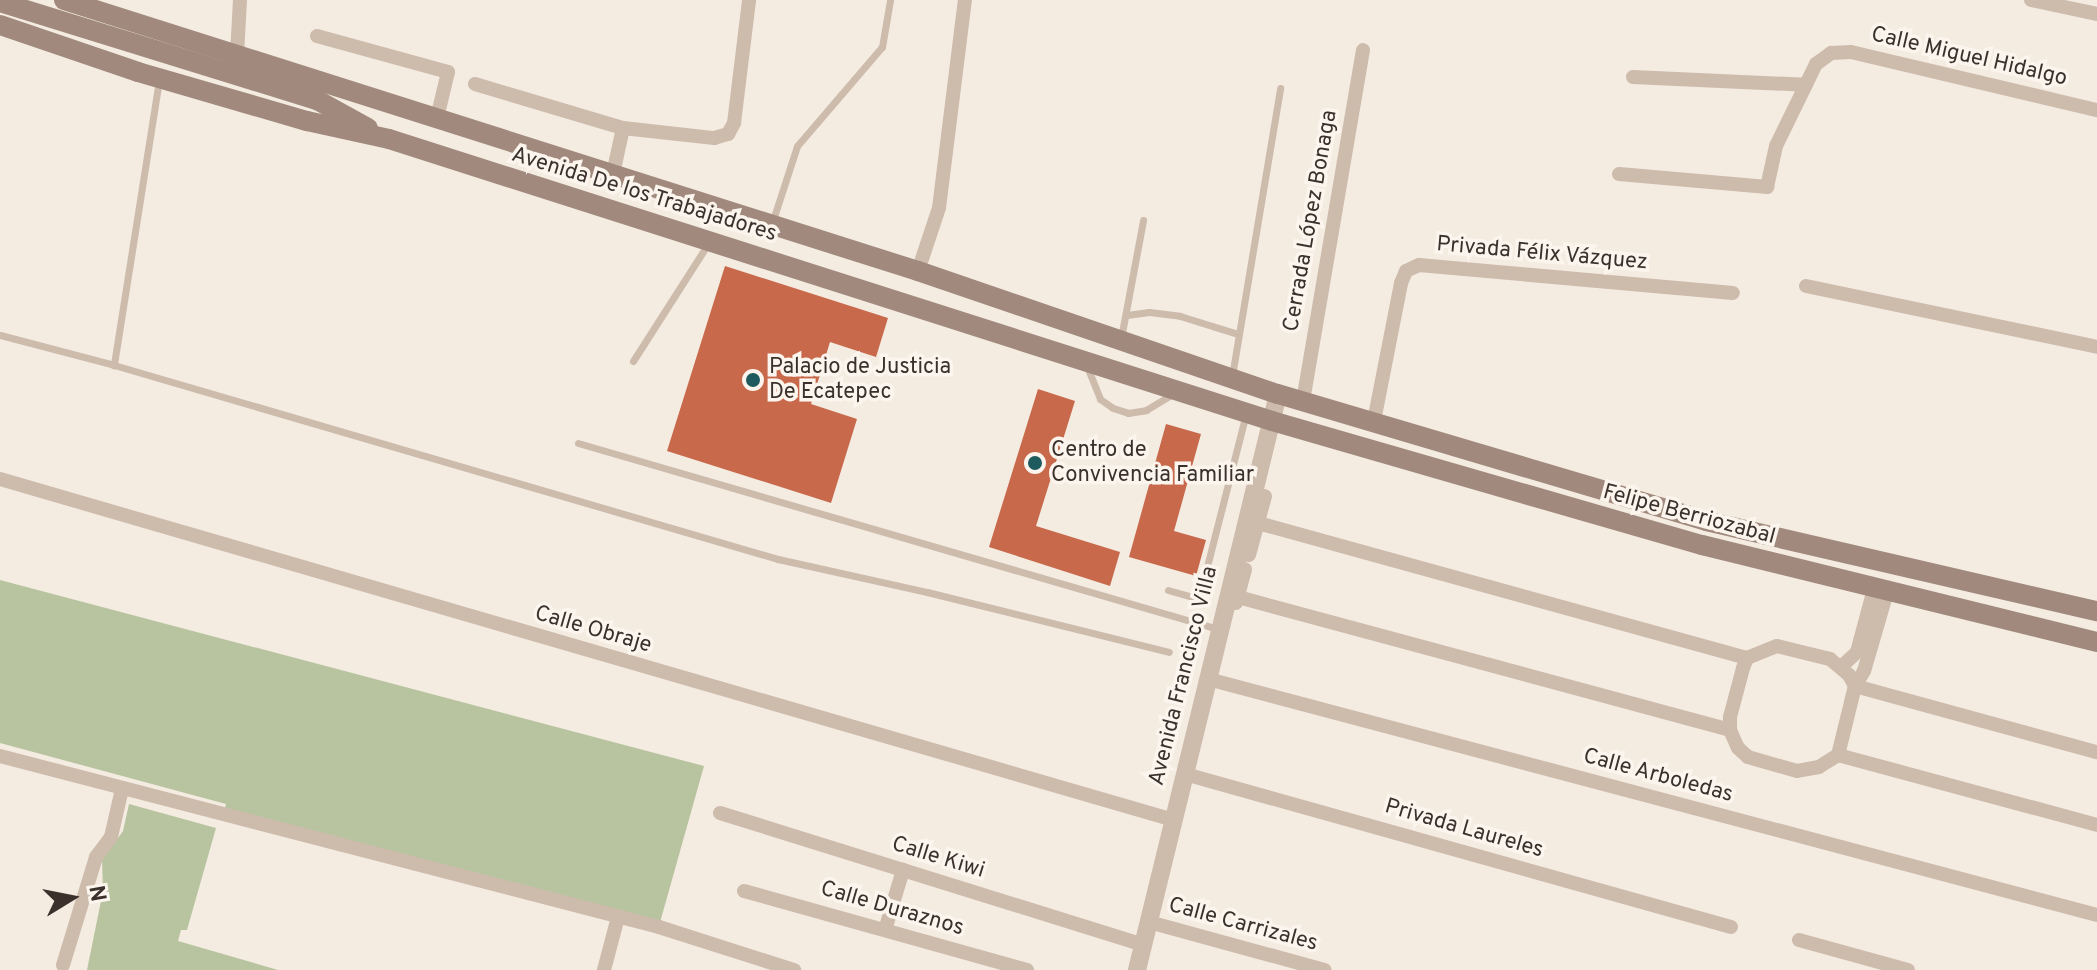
<!DOCTYPE html>
<meta charset="utf-8">
<style>
body{margin:0}
#map{position:relative;width:2097px;height:970px;overflow:hidden;background:#f4ebe1;font-family:Overpass,sans-serif}
div>[style]{position:absolute}
[style*='--x']{left:calc(var(--x)*1px);top:calc(var(--y)*1px);width:calc(var(--w)*1px);rotate:calc(var(--a)*1deg)}
.green>*{inset:0;background:#b8c4a0}
.building>*{inset:0;background:#c8694b}
.service>*{height:7px;margin:-3.5px;padding:0 3.5px;transform-origin:3.5px;border-radius:3.5px;background:#cdbbac}
.minor>*{height:14px;margin:-7px;padding:0 7px;transform-origin:7px;border-radius:7px;background:#cdbbac}
.tertiary>*{height:18px;margin:-9px;padding:0 9px;transform-origin:9px;border-radius:9px;background:#cdbbac}
.secondary>*{height:20px;margin:-10px;padding:0 10px;transform-origin:10px;border-radius:10px;background:#a18a7d}
.dots>*{width:22px;height:22px;translate:-50% -50%;box-sizing:border-box;border:4px solid #fbf5ee;border-radius:50%}
span{translate:-50% -50%;white-space:nowrap;text-align:center;line-height:1.15;-webkit-text-stroke:7px #fbf5ee;paint-order:stroke}
.street-label{font-size:22px;color:#3b302b}
.poi-label{font-size:22px;color:#3b302b}
.left{translate:0 -50%;text-align:left}
.north{position:absolute;left:32px;top:858px;width:80px;height:80px;-webkit-text-stroke:6px #fbf5ee;paint-order:stroke;rotate:80deg;font-size:22px;font-weight:700;line-height:32px;text-align:center;color:#3b302b}
.north::after{content:'';display:block;margin:auto;width:28px;height:36px;background:#3b302b;clip-path:polygon(50% 0,100% 100%,50% 72%,0 100%)}
</style>
<div id="map">
<div class="green">
<div style="clip-path:polygon(0 580px,704px 766px,657px 933px,223px 816px,226px 804px,0 743px)"></div>
<div style="clip-path:polygon(129px 804px,216px 828px,187px 930px,181px 930px,178px 941px,278px 970px,87px 970px,103px 891px,102px 860px,123px 831px)"></div>
</div>
<div class="building">
<div style="clip-path:polygon(725px 266px,888px 318px,876px 357px,830px 342px,811px 404px,857px 419px,831px 503px,667px 451px)"></div>
<div style="clip-path:polygon(1038px 389px,1075px 401px,1036px 526px,1120px 552px,1110px 586px,989px 547px)"></div>
<div style="clip-path:polygon(1166px 424px,1201px 434px,1174px 531px,1206px 540px,1196px 576px,1129px 557px)"></div>
</div>
<div class="service">
<div style="--x:159;--y:80;--w:289;--a:99"></div>
<div style="--x:114;--y:365;--w:692;--a:16.29"></div>
<div style="--x:778;--y:559;--w:153;--a:12.5"></div>
<div style="--x:927;--y:592;--w:249;--a:13.9"></div>
<div style="--x:772;--y:223;--w:81;--a:-72"></div>
<div style="--x:797;--y:146;--w:130;--a:-49.4"></div>
<div style="--x:882;--y:47;--w:48;--a:-80.3"></div>
<div style="--x:1127;--y:315;--w:22;--a:-8"></div>
<div style="--x:1149;--y:312;--w:31;--a:7"></div>
<div style="--x:1180;--y:316;--w:61;--a:17.2"></div>
<div style="--x:0;--y:335;--w:118;--a:14.7"></div>
<div style="--x:1121;--y:338;--w:120;--a:-79.4"></div>
<div style="--x:633;--y:361;--w:141;--a:-57.4"></div>
<div style="--x:1086;--y:364;--w:38;--a:68"></div>
<div style="--x:1100;--y:399;--w:16;--a:35"></div>
<div style="--x:1113;--y:408;--w:16;--a:18"></div>
<div style="--x:1128;--y:413;--w:18;--a:-9"></div>
<div style="--x:1146;--y:410;--w:31;--a:-31"></div>
<div style="--x:1232;--y:376;--w:292;--a:-80.5"></div>
<div style="--x:578;--y:443;--w:666;--a:16.21"></div>
<div style="--x:1168;--y:590;--w:26;--a:16"></div>
<div style="--x:1193;--y:597;--w:11;--a:-41"></div>
<div style="--x:1201;--y:590;--w:182;--a:-75.7"></div>
</div>
<div class="minor">
<div style="--x:2031;--y:0;--w:67;--a:12"></div>
<div style="--x:317;--y:36;--w:136;--a:15.4"></div>
<div style="--x:448;--y:72;--w:47;--a:103.4"></div>
<div style="--x:237;--y:55;--w:55;--a:-86.9"></div>
<div style="--x:1633;--y:77;--w:173;--a:2.6"></div>
<div style="--x:475;--y:84;--w:154;--a:16.6"></div>
<div style="--x:623;--y:128;--w:92;--a:6.3"></div>
<div style="--x:714;--y:138;--w:15;--a:-16"></div>
<div style="--x:728;--y:134;--w:13;--a:-61"></div>
<div style="--x:734;--y:123;--w:124;--a:-83"></div>
<div style="--x:613;--y:174;--w:47;--a:-77.7"></div>
<div style="--x:1619;--y:174;--w:149;--a:5"></div>
<div style="--x:1767;--y:187;--w:42;--a:-77.6"></div>
<div style="--x:1776;--y:146;--w:91;--a:-64"></div>
<div style="--x:1816;--y:64;--w:19;--a:-36"></div>
<div style="--x:1831;--y:53;--w:20;--a:-3"></div>
<div style="--x:1851;--y:52;--w:253;--a:13.3"></div>
<div style="--x:918;--y:271;--w:66;--a:-71.6"></div>
<div style="--x:939;--y:208;--w:210;--a:-82.9"></div>
<div style="--x:1806;--y:286;--w:297;--a:11.8"></div>
<div style="--x:1303;--y:401;--w:356;--a:-80.3"></div>
<div style="--x:1374;--y:421;--w:141;--a:-78.9"></div>
<div style="--x:1401;--y:283;--w:13;--a:-67"></div>
<div style="--x:1406;--y:271;--w:14;--a:-25"></div>
<div style="--x:1419;--y:265;--w:315;--a:5.1"></div>
<div style="--x:0;--y:479;--w:1223;--a:16.2"></div>
<div style="--x:1258;--y:523;--w:507;--a:15.43"></div>
<div style="--x:1249;--y:555;--w:61;--a:-74.8"></div>
<div style="--x:1887;--y:592;--w:82;--a:106.2"></div>
<div style="--x:1864;--y:671;--w:17;--a:121"></div>
<div style="--x:1855;--y:686;--w:71;--a:103.8"></div>
<div style="--x:1838;--y:755;--w:22;--a:148"></div>
<div style="--x:1819;--y:767;--w:22;--a:170"></div>
<div style="--x:1797;--y:771;--w:51;--a:-164.1"></div>
<div style="--x:1748;--y:757;--w:13;--a:-138"></div>
<div style="--x:1738;--y:748;--w:20;--a:-114"></div>
<div style="--x:1730;--y:730;--w:13;--a:-90"></div>
<div style="--x:1730;--y:717;--w:51;--a:-75.1"></div>
<div style="--x:1743;--y:668;--w:11;--a:-68"></div>
<div style="--x:1747;--y:658;--w:32;--a:-22"></div>
<div style="--x:1777;--y:646;--w:55;--a:13.8"></div>
<div style="--x:1830;--y:659;--w:25;--a:40"></div>
<div style="--x:1849;--y:675;--w:13;--a:61"></div>
<div style="--x:1855;--y:686;--w:251;--a:15.3"></div>
<div style="--x:1238;--y:597;--w:510;--a:15.13"></div>
<div style="--x:1236;--y:603;--w:35;--a:-75"></div>
<div style="--x:1841;--y:667;--w:22;--a:-43"></div>
<div style="--x:1857;--y:652;--w:65;--a:-74.9"></div>
<div style="--x:1208;--y:679;--w:920;--a:14.87"></div>
<div style="--x:1838;--y:755;--w:268;--a:15.1"></div>
<div style="--x:0;--y:756;--w:681;--a:14.55"></div>
<div style="--x:659;--y:927;--w:142;--a:17.7"></div>
<div style="--x:1185;--y:774;--w:567;--a:15.65"></div>
<div style="--x:720;--y:813;--w:443;--a:17.3"></div>
<div style="--x:744;--y:891;--w:294;--a:15.6"></div>
<div style="--x:1149;--y:922;--w:182;--a:15.3"></div>
<div style="--x:885;--y:930;--w:63;--a:-73.3"></div>
<div style="--x:1799;--y:940;--w:113;--a:15.4"></div>
<div style="--x:63;--y:965;--w:113;--a:-73"></div>
<div style="--x:96;--y:857;--w:25;--a:-53"></div>
<div style="--x:111;--y:837;--w:49;--a:-77.1"></div>
<div style="--x:604;--y:970;--w:55;--a:-75.2"></div>
</div>
<div class="tertiary">
<div style="--x:1137;--y:970;--w:593;--a:-76.24"></div>
</div>
<div class="secondary">
<div style="--x:64;--y:0;--w:896;--a:17.61"></div>
<div style="--x:918;--y:271;--w:380;--a:18.9"></div>
<div style="--x:1278;--y:394;--w:446;--a:16.5"></div>
<div style="--x:1706;--y:521;--w:401;--a:13"></div>
<div style="--x:0;--y:2;--w:332;--a:17.2"></div>
<div style="--x:317;--y:100;--w:58;--a:28.8"></div>
<div style="--x:0;--y:25;--w:146;--a:18.8"></div>
<div style="--x:138;--y:72;--w:176;--a:16.2"></div>
<div style="--x:307;--y:121;--w:84;--a:12.4"></div>
<div style="--x:389;--y:139;--w:927;--a:17.71"></div>
<div style="--x:1272;--y:421;--w:448;--a:16.1"></div>
<div style="--x:1702;--y:545;--w:407;--a:13.8"></div>
</div>
<div class="dots">
<div style="left:753px;top:380px;background:#1f5a5e"></div>
<div style="left:1035px;top:463px;background:#1f5a5e"></div>
</div>
<div class="street-label">
<span style="left:1969px;top:57px;rotate:13deg">Calle Miguel Hidalgo</span>
<span style="left:644px;top:195px;rotate:17deg">Avenida De los Trabajadores</span>
<span style="left:1311px;top:221px;rotate:-80deg">Cerrada López Bonaga</span>
<span style="left:1542px;top:254px;rotate:5deg">Privada Félix Vázquez</span>
<span style="left:1689px;top:515px;rotate:15deg">Felipe Berriozabal</span>
<span style="left:593px;top:630px;rotate:16deg">Calle Obraje</span>
<span style="left:1184px;top:676px;rotate:-76deg">Avenida Francisco Villa</span>
<span style="left:1658px;top:776px;rotate:15deg">Calle Arboledas</span>
<span style="left:1464px;top:829px;rotate:16deg">Privada Laureles</span>
<span style="left:938px;top:858px;rotate:17deg">Calle Kiwi</span>
<span style="left:892px;top:909px;rotate:16deg">Calle Duraznos</span>
<span style="left:1243px;top:925px;rotate:15deg">Calle Carrizales</span>
</div>
<div class="poi-label">
<span class="left" style="left:769px;top:380px">Palacio de Justicia<br>De Ecatepec</span>
<span class="left" style="left:1051px;top:463px">Centro de<br>Convivencia Familiar</span>
</div>
<div class="north">N</div>
</div>
